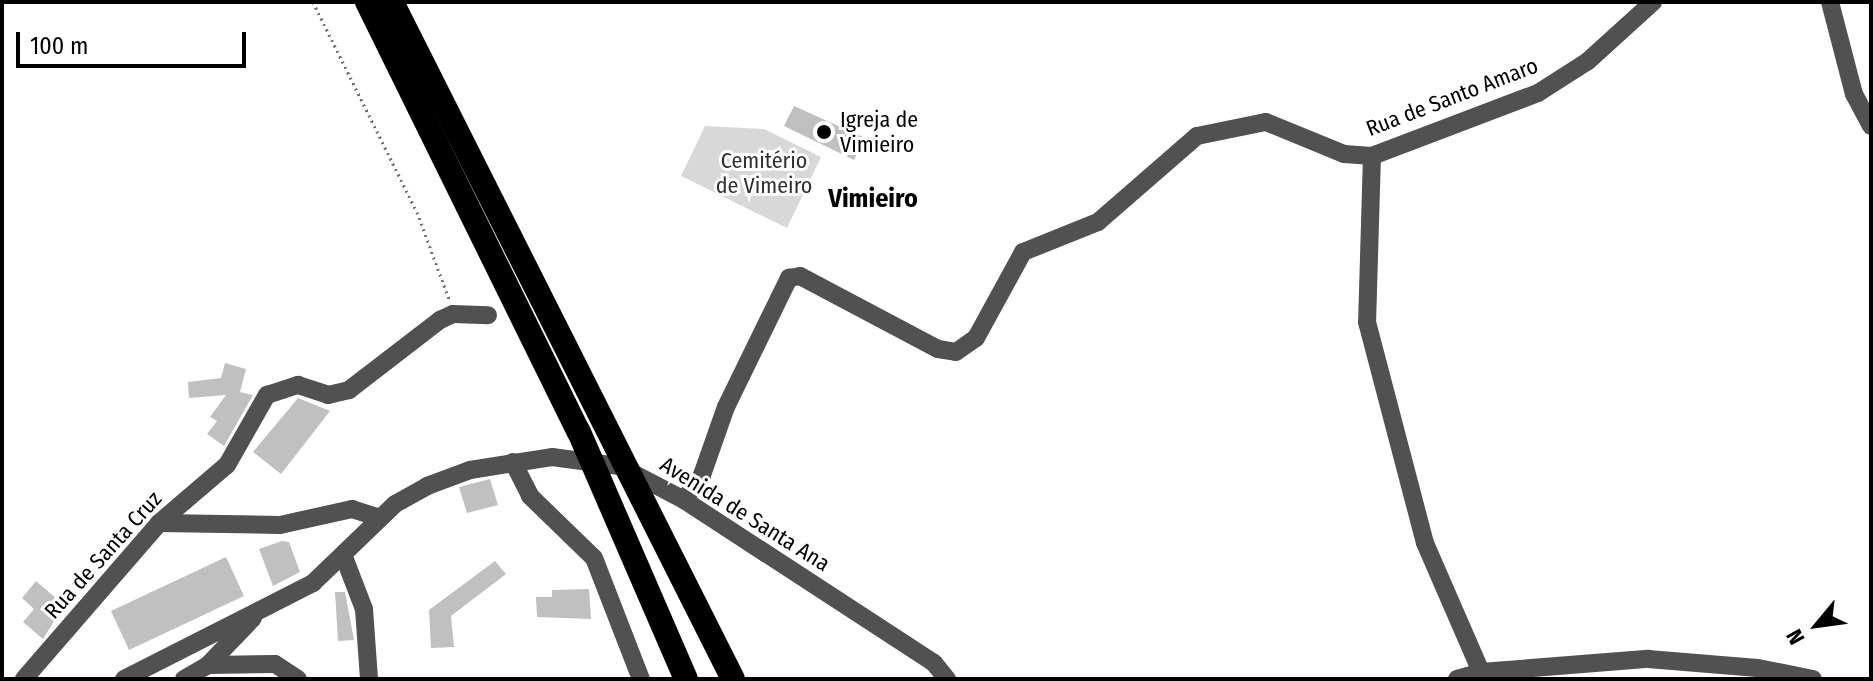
<!DOCTYPE html>
<meta charset="utf-8">
<style>
body{margin:0}
#map{position:relative;width:1873px;height:681px;overflow:hidden;background:#fff;font-family:"Fira Sans Condensed",sans-serif}
div>[style]{position:absolute}
[style*='--x']{left:calc(var(--x)*1px);top:calc(var(--y)*1px);width:calc(var(--w)*1px);rotate:calc(var(--a)*1deg)}
.green>*{inset:0;background:#d8d8d8}
.building>*{inset:0;background:#c0c0c0}
.path>*{height:3px;margin-top:-1.5px;transform-origin:0;background:repeating-linear-gradient(90deg,#737373 0 2px,transparent 0 6px)}
.minor>*{height:18px;margin:-9px;padding:0 9px;transform-origin:9px;border-radius:9px;background:#515151}
.highway>*{height:24px;margin:-12px;padding:0 12px;transform-origin:12px;border-radius:12px;background:#000}
.dots>*{width:22px;height:22px;translate:-50% -50%;box-sizing:border-box;border:4px solid #fff;border-radius:50%}
span{translate:-50% -50%;white-space:nowrap;text-align:center;line-height:1.15;-webkit-text-stroke:6px #fff;paint-order:stroke}
.street-label{font-size:22px;color:#000}
.poi-label{font-size:22px;color:#000}
.left{translate:0 -50%;text-align:left}
.park-label{font-size:22px;color:#2f2f2f}
.quarter-label{font-size:26px;color:#000;font-weight:700}
.frame{position:absolute;inset:0;border:4px solid #000;pointer-events:none}
.north{position:absolute;left:1777px;top:585px;width:80px;height:80px;-webkit-text-stroke:6px #fff;paint-order:stroke;rotate:241deg;font-size:22px;font-weight:700;line-height:32px;text-align:center;color:#000}
.north::after{content:'';display:block;margin:auto;width:28px;height:36px;background:#000;clip-path:polygon(50% 0,100% 100%,50% 72%,0 100%)}
.scale{position:absolute;left:16px;top:32px;width:230px;height:36px;box-sizing:border-box;border:4px solid #000;border-top:0;padding-left:10px;font-size:24px;line-height:28px;white-space:nowrap;color:#000;-webkit-text-stroke:6px #fff;paint-order:stroke}
</style>
<div id="map">
<div class="green">
<div style="clip-path:polygon(705px 126px,764px 129px,821px 157px,787px 228px,681px 176px)"></div>
</div>
<div class="building">
<div style="clip-path:polygon(794px 106px,865px 138px,854px 160px,784px 126px)"></div>
<div style="clip-path:polygon(225px 363px,246px 369px,240px 392px,253px 395px,224px 446px,207px 434px,217px 421px,210px 417px,226px 395px,189px 398px,188px 382px,221px 378px)"></div>
<div style="clip-path:polygon(298px 398px,330px 411px,281px 474px,253px 452px)"></div>
<div style="clip-path:polygon(490px 479px,498px 505px,467px 513px,459px 487px)"></div>
<div style="clip-path:polygon(282px 541px,289px 542px,300px 572px,273px 586px,259px 549px)"></div>
<div style="clip-path:polygon(226px 557px,244px 596px,129px 650px,111px 611px)"></div>
<div style="clip-path:polygon(495px 561px,506px 574px,451px 616px,454px 647px,431px 648px,429px 610px)"></div>
<div style="clip-path:polygon(36px 581px,64px 605px,43px 639px,23px 622px,34px 609px,22px 598px)"></div>
<div style="clip-path:polygon(589px 589px,591px 619px,537px 617px,536px 597px,552px 597px,552px 590px)"></div>
<div style="clip-path:polygon(335px 592px,345px 592px,354px 640px,338px 641px)"></div>
</div>
<div class="path">
<div style="--x:313;--y:2;--w:234;--a:63.7"></div>
<div style="--x:417;--y:212;--w:93;--a:69.8"></div>
</div>
<div class="minor">
<div style="--x:1830;--y:2;--w:95;--a:75.4"></div>
<div style="--x:1854;--y:94;--w:36;--a:62"></div>
<div style="--x:1372;--y:156;--w:166;--a:91.7"></div>
<div style="--x:1367;--y:322;--w:228;--a:75.3"></div>
<div style="--x:1425;--y:543;--w:141;--a:66.5"></div>
<div style="--x:513;--y:462;--w:38;--a:63"></div>
<div style="--x:530;--y:496;--w:89;--a:44.1"></div>
<div style="--x:594;--y:558;--w:130;--a:68.8"></div>
<div style="--x:684;--y:500;--w:31;--a:-54"></div>
<div style="--x:702;--y:475;--w:72;--a:-70.6"></div>
<div style="--x:726;--y:407;--w:144;--a:-64"></div>
<div style="--x:789;--y:278;--w:11;--a:-10"></div>
<div style="--x:800;--y:276;--w:156;--a:27.9"></div>
<div style="--x:938;--y:349;--w:18;--a:9"></div>
<div style="--x:956;--y:352;--w:24;--a:-35"></div>
<div style="--x:976;--y:338;--w:98;--a:-61.3"></div>
<div style="--x:1023;--y:252;--w:81;--a:-21.8"></div>
<div style="--x:1098;--y:222;--w:131;--a:-41"></div>
<div style="--x:1197;--y:136;--w:70;--a:-11.5"></div>
<div style="--x:1266;--y:122;--w:84;--a:22.3"></div>
<div style="--x:1344;--y:154;--w:28;--a:4"></div>
<div style="--x:1372;--y:156;--w:178;--a:-20.8"></div>
<div style="--x:1538;--y:93;--w:59;--a:-32.6"></div>
<div style="--x:1588;--y:61;--w:88;--a:-42.2"></div>
<div style="--x:159;--y:523;--w:121;--a:0.9"></div>
<div style="--x:280;--y:525;--w:74;--a:-12.5"></div>
<div style="--x:352;--y:509;--w:28;--a:18"></div>
<div style="--x:344;--y:557;--w:56;--a:69"></div>
<div style="--x:364;--y:609;--w:70;--a:85.9"></div>
<div style="--x:208;--y:665;--w:67;--a:-0.9"></div>
<div style="--x:275;--y:664;--w:27;--a:33"></div>
<div style="--x:24;--y:679;--w:206;--a:-49.1"></div>
<div style="--x:159;--y:523;--w:89;--a:-40.5"></div>
<div style="--x:227;--y:465;--w:81;--a:-60.3"></div>
<div style="--x:267;--y:395;--w:33;--a:-18"></div>
<div style="--x:298;--y:385;--w:32;--a:18"></div>
<div style="--x:328;--y:395;--w:22;--a:-13"></div>
<div style="--x:349;--y:390;--w:115;--a:-37.6"></div>
<div style="--x:440;--y:320;--w:14;--a:-25"></div>
<div style="--x:453;--y:314;--w:35;--a:2"></div>
<div style="--x:124;--y:679;--w:212;--a:-26.9"></div>
<div style="--x:313;--y:583;--w:114;--a:-43.9"></div>
<div style="--x:395;--y:504;--w:37;--a:-29"></div>
<div style="--x:427;--y:486;--w:46;--a:-20.4"></div>
<div style="--x:470;--y:470;--w:83;--a:-9"></div>
<div style="--x:552;--y:457;--w:68;--a:7.7"></div>
<div style="--x:619;--y:466;--w:73;--a:27.6"></div>
<div style="--x:684;--y:500;--w:298;--a:33.1"></div>
<div style="--x:934;--y:663;--w:21;--a:51"></div>
<div style="--x:184;--y:679;--w:28;--a:-30"></div>
<div style="--x:208;--y:665;--w:65;--a:-46.2"></div>
<div style="--x:1457;--y:679;--w:25;--a:-16"></div>
<div style="--x:1481;--y:672;--w:168;--a:-4.5"></div>
<div style="--x:1648;--y:659;--w:110;--a:4.7"></div>
<div style="--x:1758;--y:668;--w:56;--a:11.3"></div>
</div>
<div class="highway">
<div style="--x:367;--y:2;--w:479;--a:63.8"></div>
<div style="--x:579;--y:432;--w:269;--a:66.6"></div>
<div style="--x:392;--y:2;--w:758;--a:63.27"></div>
</div>
<div class="dots">
<div style="left:824px;top:132px;background:#000"></div>
</div>
<div class="street-label">
<span style="left:1452px;top:97px;rotate:-21deg">Rua de Santo Amaro</span>
<span style="left:745px;top:514px;rotate:32deg">Avenida de Santa Ana</span>
<span style="left:103px;top:555px;rotate:-48deg">Rua de Santa Cruz</span>
</div>
<div class="poi-label">
<span class="left" style="left:840px;top:132px">Igreja de<br>Vimieiro</span>
</div>
<div class="park-label">
<span style="left:764px;top:173px">Cemitério<br>de Vimeiro</span>
</div>
<div class="quarter-label">
<span style="left:873px;top:199px">Vimieiro</span>
</div>
<div class="frame"></div>
<div class="north">N</div>
<div class="scale">100 m</div>
</div>
